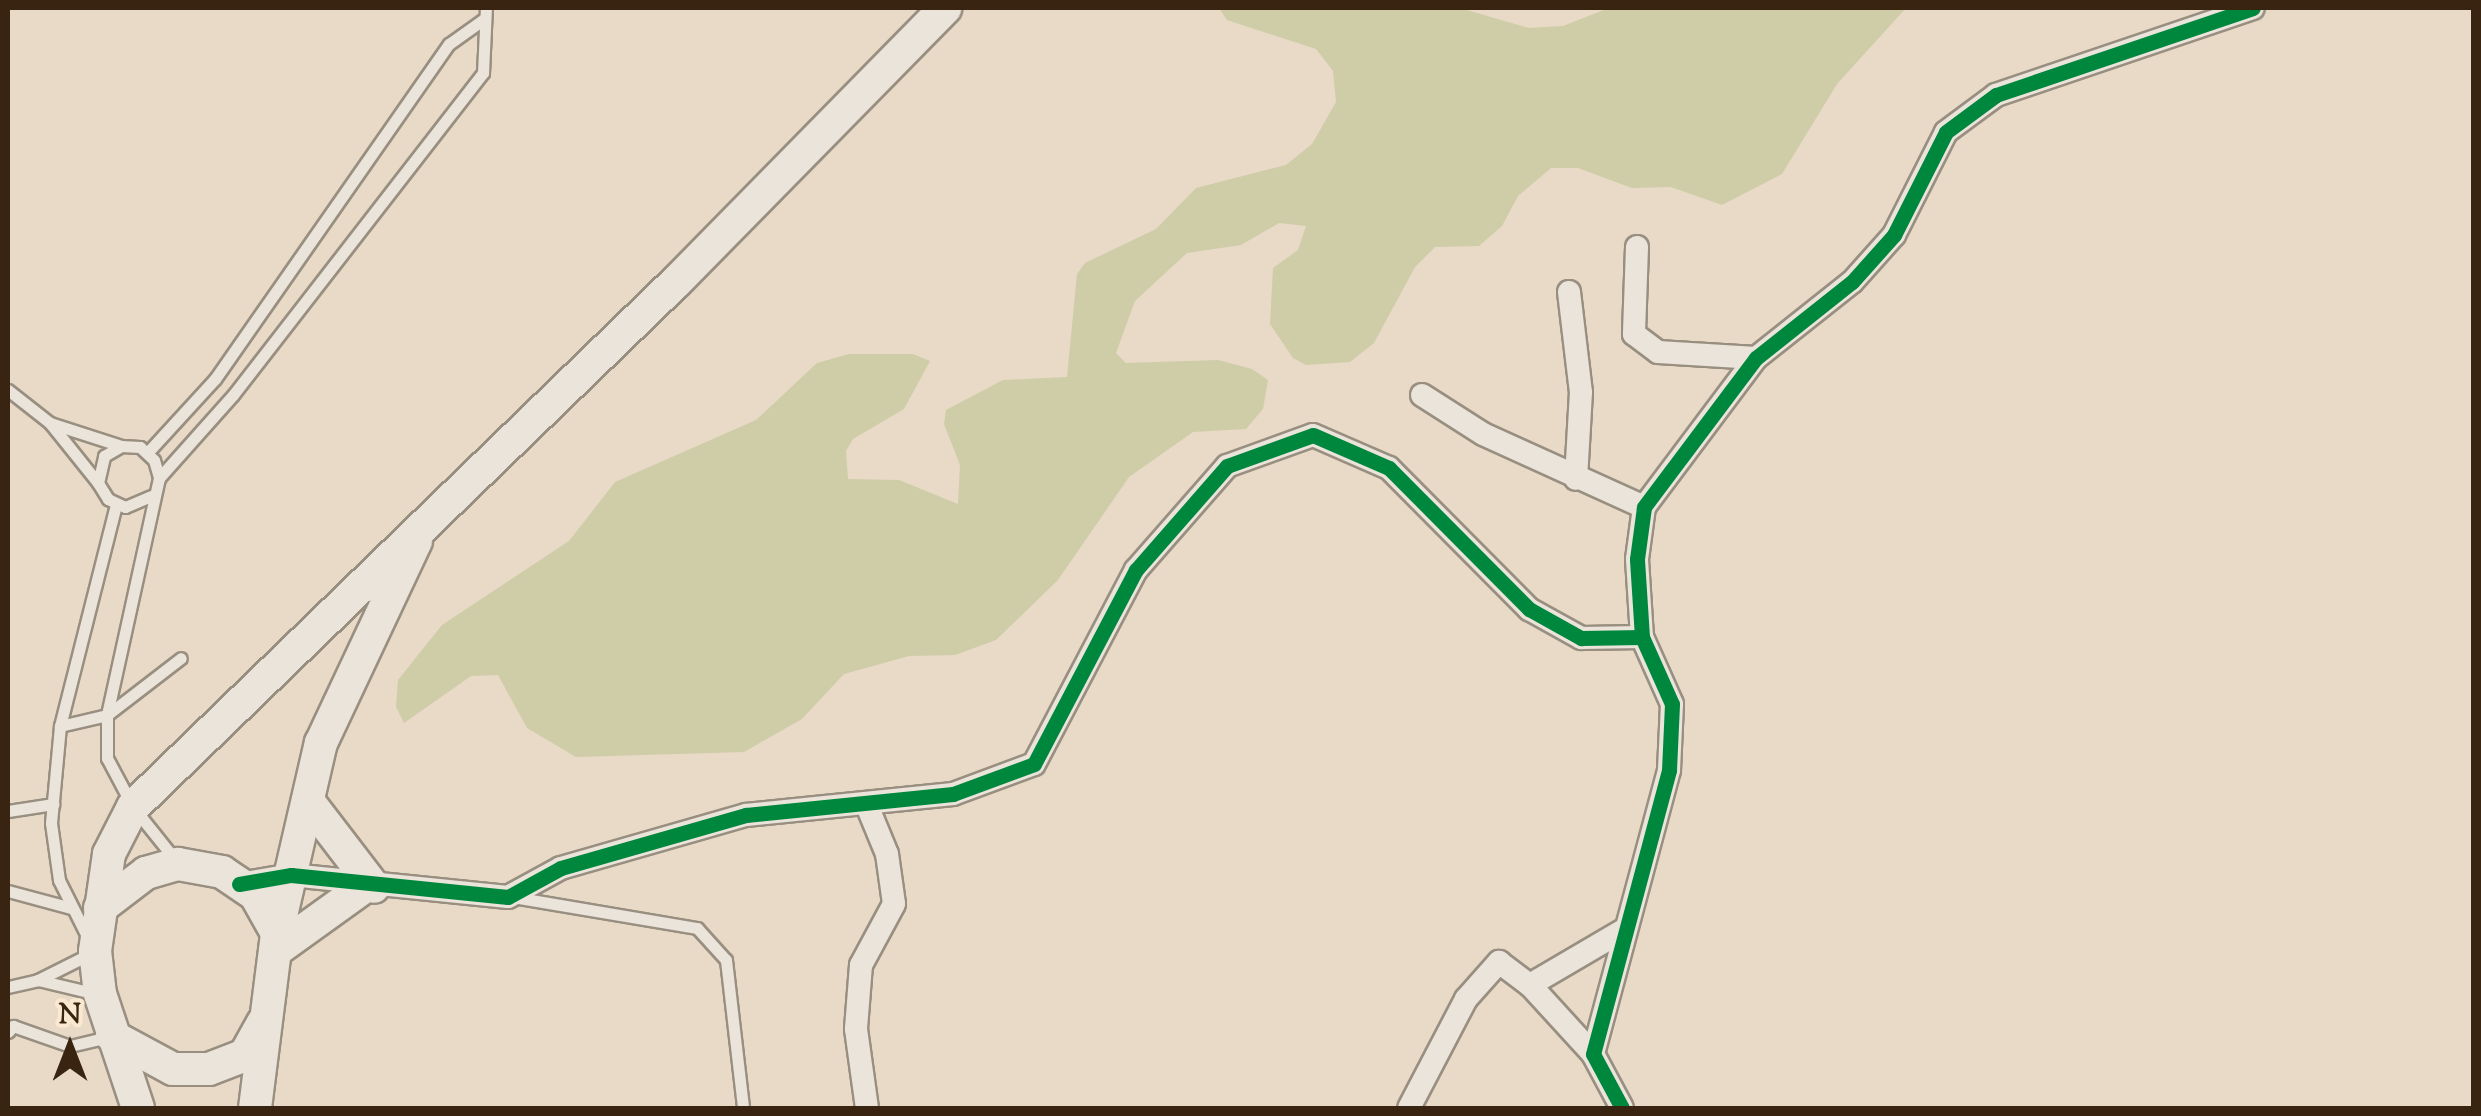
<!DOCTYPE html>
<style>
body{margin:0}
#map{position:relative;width:2481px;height:1116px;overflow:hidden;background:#e8dac6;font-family:"Sorts Mill Goudy",serif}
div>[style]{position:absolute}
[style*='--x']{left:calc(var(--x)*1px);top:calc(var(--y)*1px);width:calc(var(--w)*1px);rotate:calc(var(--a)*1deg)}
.green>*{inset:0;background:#cfcca8}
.roads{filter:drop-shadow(2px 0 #998f81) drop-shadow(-2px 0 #998f81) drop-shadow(0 2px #998f81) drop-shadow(0 -2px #998f81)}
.lane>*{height:11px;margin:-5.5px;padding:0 5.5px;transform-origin:5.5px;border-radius:5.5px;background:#ebe4da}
.street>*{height:22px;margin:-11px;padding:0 11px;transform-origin:11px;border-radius:11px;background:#ebe4da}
.secondary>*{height:32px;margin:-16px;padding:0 16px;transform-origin:16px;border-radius:16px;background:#ebe4da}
.cycleway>*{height:15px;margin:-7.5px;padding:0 7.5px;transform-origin:7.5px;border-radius:7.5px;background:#00873e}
span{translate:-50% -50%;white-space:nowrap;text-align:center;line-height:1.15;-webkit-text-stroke:8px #fae9d0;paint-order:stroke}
.frame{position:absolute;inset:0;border:10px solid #382410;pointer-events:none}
.north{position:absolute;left:20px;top:996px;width:100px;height:100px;-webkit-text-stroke:8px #fae9d0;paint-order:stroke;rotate:0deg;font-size:28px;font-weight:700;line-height:40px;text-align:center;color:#382410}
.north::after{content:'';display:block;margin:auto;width:35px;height:45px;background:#382410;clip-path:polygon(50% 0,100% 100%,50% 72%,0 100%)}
</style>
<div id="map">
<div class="green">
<div style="clip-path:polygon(1219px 8px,1460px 8px,1529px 28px,1563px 26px,1609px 8px,1906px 8px,1837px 84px,1782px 174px,1722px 205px,1671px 187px,1632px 188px,1578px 168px,1551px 168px,1518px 196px,1502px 226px,1479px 246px,1435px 247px,1415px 267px,1374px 343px,1350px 362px,1306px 365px,1293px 358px,1270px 324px,1273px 268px,1298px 250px,1306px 226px,1279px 223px,1241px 245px,1187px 253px,1135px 301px,1116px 353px,1126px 363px,1218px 360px,1252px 369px,1268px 380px,1263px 409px,1246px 429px,1193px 432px,1129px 477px,1058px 580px,996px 640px,955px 655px,909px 656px,844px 674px,802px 719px,744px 752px,576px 757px,527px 728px,498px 675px,471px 676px,404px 723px,396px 707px,398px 680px,442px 625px,569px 541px,615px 482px,756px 420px,817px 363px,849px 354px,913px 354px,930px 361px,904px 409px,853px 439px,846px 451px,848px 479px,899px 480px,958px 504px,960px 465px,944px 424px,946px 410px,1003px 380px,1067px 377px,1077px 274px,1085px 263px,1156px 229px,1196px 188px,1286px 165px,1312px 144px,1336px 102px,1333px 71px,1316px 49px,1227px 20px)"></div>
</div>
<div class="roads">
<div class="lane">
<div style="--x:8;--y:390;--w:53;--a:38.2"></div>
<div style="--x:50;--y:423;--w:77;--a:51.3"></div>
<div style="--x:50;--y:423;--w:75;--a:17.9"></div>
<div style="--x:148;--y:452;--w:99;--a:-47.5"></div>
<div style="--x:215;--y:379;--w:409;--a:-55.1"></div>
<div style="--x:449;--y:44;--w:43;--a:-35.5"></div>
<div style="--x:159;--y:478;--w:111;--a:-48.3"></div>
<div style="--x:233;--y:395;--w:408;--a:-52.2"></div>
<div style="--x:483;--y:73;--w:65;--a:-87.4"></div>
<div style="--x:151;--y:496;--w:28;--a:157"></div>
<div style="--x:125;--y:507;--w:19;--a:-155"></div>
<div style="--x:108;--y:499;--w:19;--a:-122"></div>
<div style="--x:98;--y:483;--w:28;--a:-77"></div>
<div style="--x:104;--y:456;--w:20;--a:-30"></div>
<div style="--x:121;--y:446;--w:19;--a:3"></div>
<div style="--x:140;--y:447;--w:19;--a:43"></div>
<div style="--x:154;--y:460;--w:19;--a:74"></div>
<div style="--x:159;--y:478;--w:243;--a:102.4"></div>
<div style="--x:107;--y:715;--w:43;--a:90"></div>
<div style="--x:107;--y:758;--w:55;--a:62"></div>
<div style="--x:133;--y:807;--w:70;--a:51.3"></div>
<div style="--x:60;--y:726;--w:48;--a:-13.2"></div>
<div style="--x:107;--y:715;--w:93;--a:-37.6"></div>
<div style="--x:8;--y:811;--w:46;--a:-8.8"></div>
<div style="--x:8;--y:891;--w:65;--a:15.1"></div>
<div style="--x:513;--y:897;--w:187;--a:9.6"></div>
<div style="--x:697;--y:928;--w:43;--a:47.8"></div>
<div style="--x:726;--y:960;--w:149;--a:83.4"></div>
<div style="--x:89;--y:940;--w:67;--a:-116.6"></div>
<div style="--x:59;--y:880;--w:58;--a:-98"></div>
<div style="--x:51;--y:823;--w:97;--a:-84.7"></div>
<div style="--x:60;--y:726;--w:229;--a:-75.8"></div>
<div style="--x:38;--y:980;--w:61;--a:13.3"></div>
<div style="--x:8;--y:987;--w:31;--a:-13"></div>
<div style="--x:38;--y:980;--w:58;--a:-26.6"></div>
<div style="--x:8;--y:1032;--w:8;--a:-50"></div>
<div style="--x:13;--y:1026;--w:60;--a:19.3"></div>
<div style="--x:70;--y:1046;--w:43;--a:-13.4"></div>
</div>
<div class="street">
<div style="--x:1637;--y:247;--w:87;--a:92"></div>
<div style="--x:1634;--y:334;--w:30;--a:37"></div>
<div style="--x:1658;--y:352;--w:98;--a:3.5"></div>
<div style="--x:1569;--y:292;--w:101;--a:83.2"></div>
<div style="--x:1581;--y:392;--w:87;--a:93.3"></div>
<div style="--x:1422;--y:395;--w:72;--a:32.6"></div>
<div style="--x:1483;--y:434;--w:177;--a:24.4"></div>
<div style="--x:866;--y:803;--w:55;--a:67.6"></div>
<div style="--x:887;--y:854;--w:50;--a:82"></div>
<div style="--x:894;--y:904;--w:69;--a:118.4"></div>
<div style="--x:861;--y:965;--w:64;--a:94.5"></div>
<div style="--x:856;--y:1029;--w:80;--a:82.1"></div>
<div style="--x:239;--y:884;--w:53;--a:-9.8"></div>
<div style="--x:291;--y:875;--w:218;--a:5.8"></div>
<div style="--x:508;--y:897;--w:60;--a:-28.7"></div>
<div style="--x:561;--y:868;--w:192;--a:-16"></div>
<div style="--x:746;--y:815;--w:208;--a:-5.8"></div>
<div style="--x:953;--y:794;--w:86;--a:-20.3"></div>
<div style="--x:1034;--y:764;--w:219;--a:-62.3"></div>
<div style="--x:1136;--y:570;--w:138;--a:-48.8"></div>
<div style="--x:1227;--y:466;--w:91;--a:-19.8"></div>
<div style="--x:1313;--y:435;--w:83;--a:23.5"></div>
<div style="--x:1389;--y:468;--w:199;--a:45.2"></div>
<div style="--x:1529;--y:609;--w:60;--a:29.1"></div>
<div style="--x:1581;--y:638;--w:61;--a:-0.9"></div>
<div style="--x:1530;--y:985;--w:107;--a:-30.4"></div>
<div style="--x:1409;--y:1108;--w:123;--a:-62.4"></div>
<div style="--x:1466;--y:999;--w:50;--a:-48.3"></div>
<div style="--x:1499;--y:962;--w:39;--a:37"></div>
<div style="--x:1530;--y:985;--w:93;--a:47.6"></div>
<div style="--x:1622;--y:1108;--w:61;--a:-118.2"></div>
<div style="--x:1593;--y:1054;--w:294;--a:-75"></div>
<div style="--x:1669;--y:770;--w:66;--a:-87.4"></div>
<div style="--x:1672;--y:704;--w:73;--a:-114.1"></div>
<div style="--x:1642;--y:637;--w:78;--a:-93.7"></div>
<div style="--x:1637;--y:559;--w:52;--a:-82.3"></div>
<div style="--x:1644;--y:507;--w:186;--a:-53.1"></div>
<div style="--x:1756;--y:358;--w:122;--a:-38.4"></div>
<div style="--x:1852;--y:282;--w:63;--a:-48.2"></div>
<div style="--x:1894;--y:235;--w:115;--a:-63.2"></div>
<div style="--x:1946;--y:132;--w:62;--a:-36.5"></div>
<div style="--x:1996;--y:95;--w:271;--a:-18.7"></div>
</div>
<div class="secondary">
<div style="--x:308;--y:801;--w:108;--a:52.5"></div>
<div style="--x:100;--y:908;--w:58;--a:-37.3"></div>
<div style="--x:146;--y:873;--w:33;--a:-16"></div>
<div style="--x:178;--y:864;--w:45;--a:10.3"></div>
<div style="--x:222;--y:872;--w:40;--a:34"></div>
<div style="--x:255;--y:894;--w:45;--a:60.6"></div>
<div style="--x:275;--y:951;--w:110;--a:-35.7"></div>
<div style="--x:112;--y:1036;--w:69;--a:28.4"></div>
<div style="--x:173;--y:1069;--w:36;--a:0"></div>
<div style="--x:209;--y:1069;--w:39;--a:-21"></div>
<div style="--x:245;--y:1055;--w:37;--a:-61"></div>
<div style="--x:138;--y:1108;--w:120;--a:-108.4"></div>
<div style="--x:100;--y:994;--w:43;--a:-96.6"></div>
<div style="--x:95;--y:951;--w:98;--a:-81.8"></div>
<div style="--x:109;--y:854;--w:53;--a:-62.9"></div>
<div style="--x:133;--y:807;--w:757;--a:-44.04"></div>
<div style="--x:677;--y:281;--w:383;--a:-45.5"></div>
<div style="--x:255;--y:1108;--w:176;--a:-82.8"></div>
<div style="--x:277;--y:933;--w:195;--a:-77"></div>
<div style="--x:321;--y:743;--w:223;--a:-64.8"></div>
</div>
</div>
<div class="cycleway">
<div style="--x:239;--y:884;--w:53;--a:-9.8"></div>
<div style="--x:291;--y:875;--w:218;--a:5.8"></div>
<div style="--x:508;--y:897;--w:60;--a:-28.7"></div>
<div style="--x:561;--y:868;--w:192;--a:-16"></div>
<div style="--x:746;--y:815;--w:208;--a:-5.8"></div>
<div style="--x:953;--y:794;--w:86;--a:-20.3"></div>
<div style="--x:1034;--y:764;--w:219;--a:-62.3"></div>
<div style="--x:1136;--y:570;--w:138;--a:-48.8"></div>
<div style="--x:1227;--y:466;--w:91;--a:-19.8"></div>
<div style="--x:1313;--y:435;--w:83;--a:23.5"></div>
<div style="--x:1389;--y:468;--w:199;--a:45.2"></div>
<div style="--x:1529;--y:609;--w:60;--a:29.1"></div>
<div style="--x:1581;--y:638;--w:61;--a:-0.9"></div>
<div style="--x:1622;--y:1108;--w:61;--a:-118.2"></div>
<div style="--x:1593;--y:1054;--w:294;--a:-75"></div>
<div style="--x:1669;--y:770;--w:66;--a:-87.4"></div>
<div style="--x:1672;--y:704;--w:73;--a:-114.1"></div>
<div style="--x:1642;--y:637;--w:78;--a:-93.7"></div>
<div style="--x:1637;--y:559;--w:52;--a:-82.3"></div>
<div style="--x:1644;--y:507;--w:186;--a:-53.1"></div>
<div style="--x:1756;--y:358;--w:122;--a:-38.4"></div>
<div style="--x:1852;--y:282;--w:63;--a:-48.2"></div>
<div style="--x:1894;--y:235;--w:115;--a:-63.2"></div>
<div style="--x:1946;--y:132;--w:62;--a:-36.5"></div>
<div style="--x:1996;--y:95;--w:271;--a:-18.7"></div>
</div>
<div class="frame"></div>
<div class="north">N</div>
</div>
